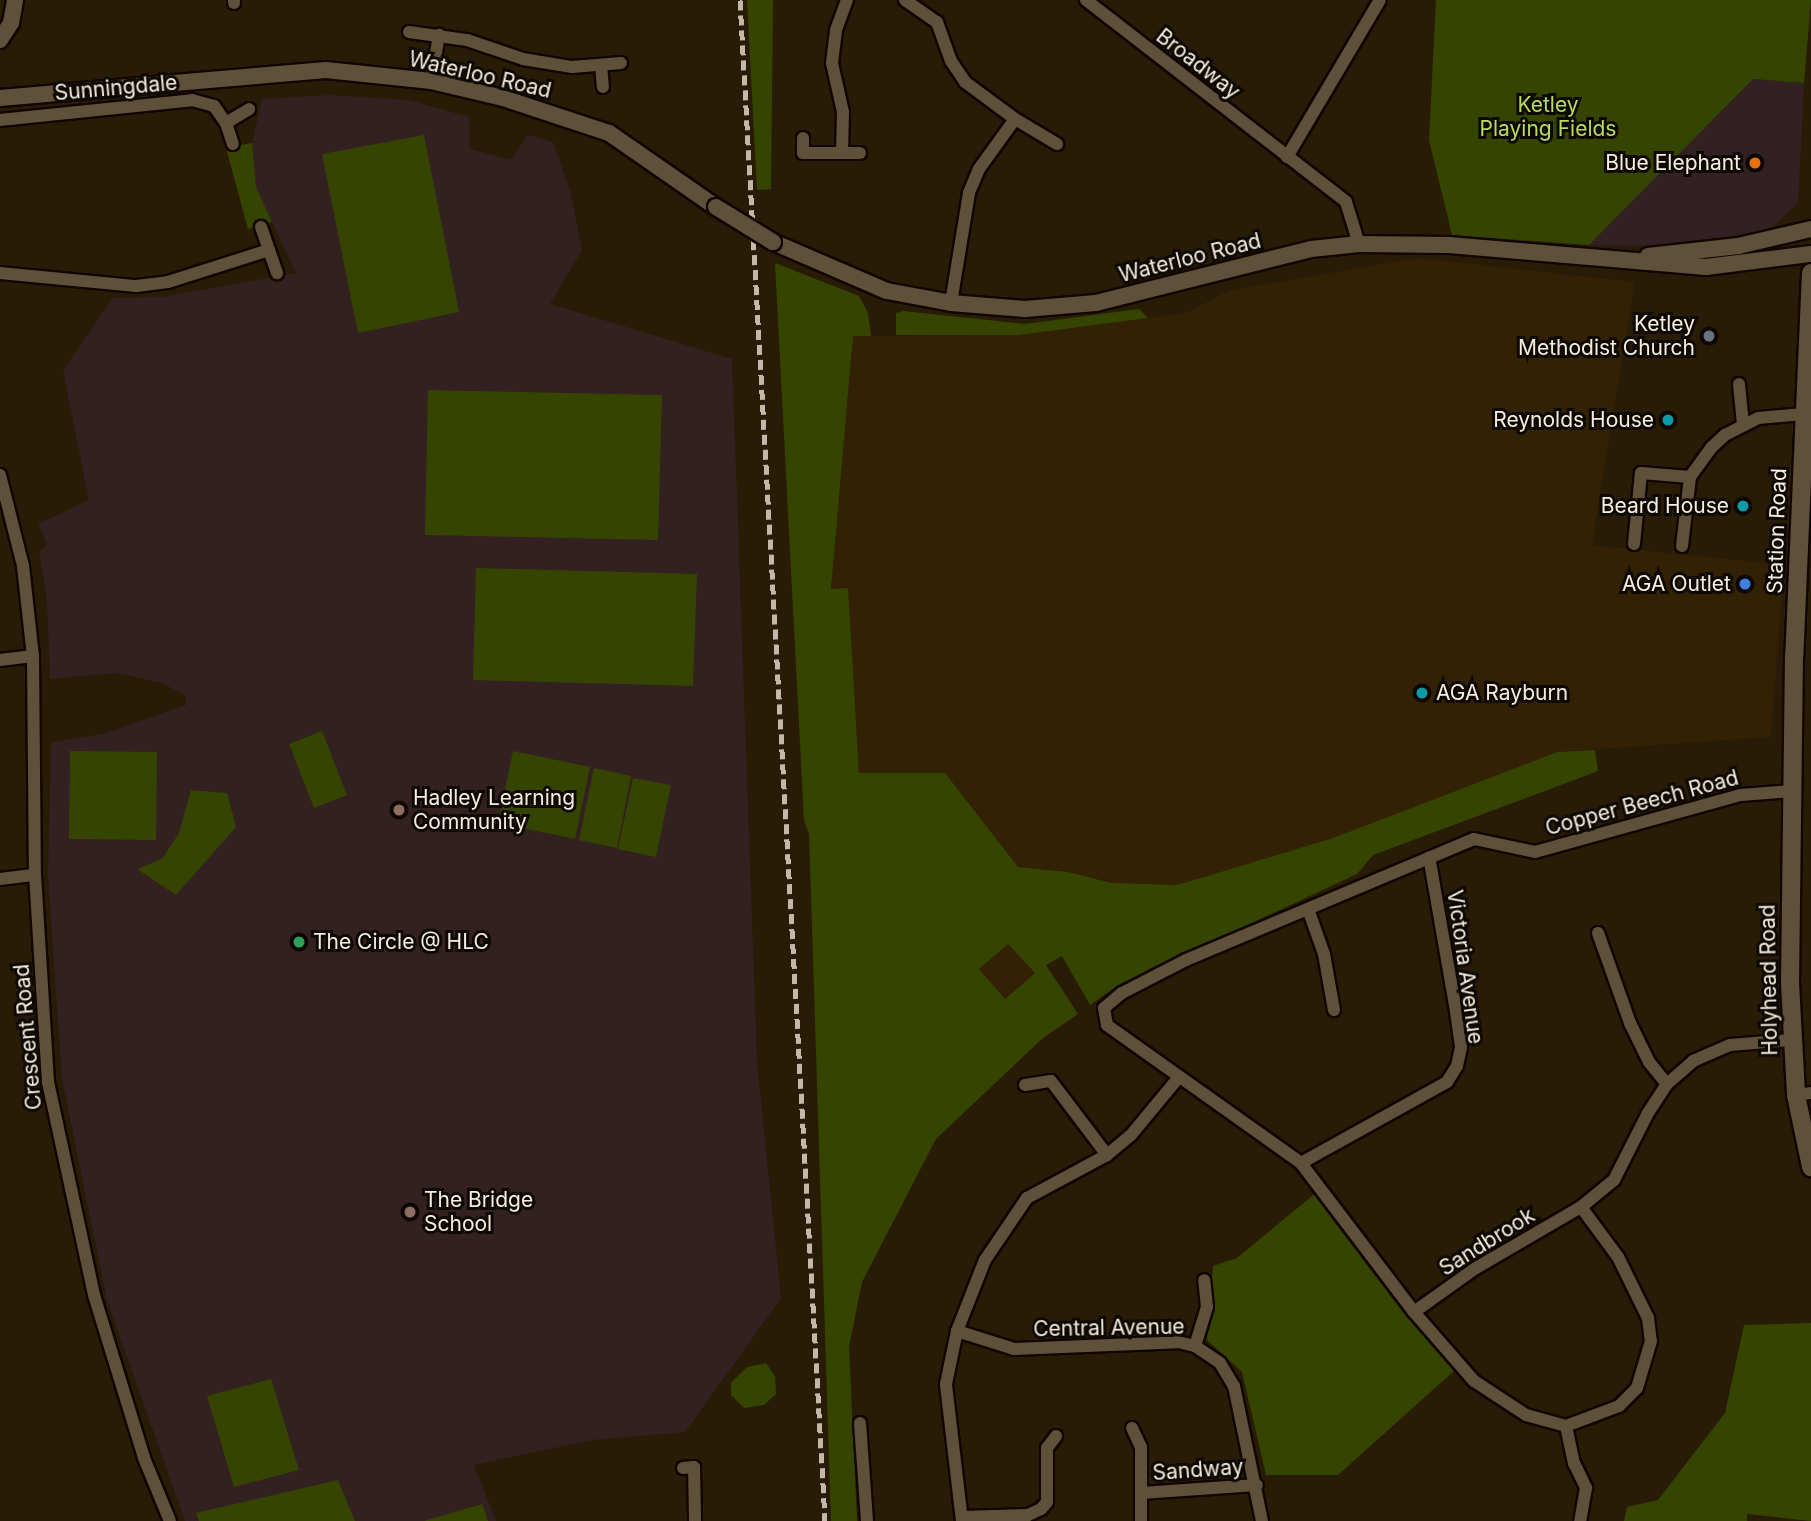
<!DOCTYPE html>
<style>
body{margin:0}
#map{position:relative;width:1811px;height:1521px;overflow:hidden;background:#291c07;font-family:Inter,sans-serif}
div>[style]{position:absolute}
[style*='--x']{left:calc(var(--x)*1px);top:calc(var(--y)*1px);width:calc(var(--w)*1px);rotate:calc(var(--a)*1deg)}
.commercial>*{inset:0;background:#332022}
.built>*{inset:0;background:#322104}
.education>*{inset:0;background:#332020}
.green>*{inset:0;background:#354500}
.roads{filter:drop-shadow(2px 0 #110600) drop-shadow(-2px 0 #110600) drop-shadow(0 2px #110600) drop-shadow(0 -2px #110600)}
.minor>*{height:12px;margin:-6px;padding:0 6px;transform-origin:6px;border-radius:6px;background:#5f503a}
.tertiary>*{height:16px;margin:-8px;padding:0 8px;transform-origin:8px;border-radius:8px;background:#5f503a}
.secondary>*{height:18px;margin:-9px;padding:0 9px;transform-origin:9px;border-radius:9px;background:#5f503a}
.rail>*{height:5px;margin-top:-2.5px;transform-origin:0;background:repeating-linear-gradient(90deg,#c3b9aa 0 10px,transparent 0 15px)}
.bridges{filter:drop-shadow(2px 0 #110600) drop-shadow(-2px 0 #110600) drop-shadow(0 2px #110600) drop-shadow(0 -2px #110600)}
.tertiary-bridge>*{height:16px;margin:-8px;padding:0 8px;transform-origin:8px;border-radius:8px;background:#5f503a}
.dots>*{width:19px;height:19px;translate:-50% -50%;box-sizing:border-box;border:4px solid #0d0802;border-radius:50%}
span{translate:-50% -50%;white-space:nowrap;text-align:center;line-height:1.15;-webkit-text-stroke:6px #0d0802;paint-order:stroke}
.street-label{font-size:21px;color:#f6ede0}
.park-label{font-size:21px;color:#b7dc5f}
.poi-label{font-size:21px;color:#f6ede0}
.right{translate:-100% -50%;text-align:right}
.left{translate:0 -50%;text-align:left}
</style>
<div id="map">
<div class="commercial">
<div style="clip-path:polygon(1753px 79px,1804px 83px,1798px 203px,1768px 231px,1662px 246px,1589px 245px)"></div>
</div>
<div class="built">
<div style="clip-path:polygon(1418px 258px,1635px 282px,1592px 545px,1784px 565px,1771px 737px,1557px 752px,1333px 838px,1177px 885px,1059px 950px,863px 846px,848px 589px,831px 590px,853px 336px,1019px 335px,1186px 313px,1230px 290px)"></div>
<div style="clip-path:polygon(1008px 943px,1036px 973px,1005px 999px,979px 969px)"></div>
</div>
<div class="education">
<div style="clip-path:polygon(329px 95px,408px 100px,469px 117px,470px 149px,511px 160px,528px 135px,553px 142px,571px 194px,582px 250px,550px 304px,732px 359px,757px 1061px,781px 1298px,685px 1432px,592px 1440px,474px 1465px,496px 1521px,185px 1521px,107px 1300px,62px 1079px,48px 876px,51px 742px,103px 734px,186px 705px,186px 696px,162px 683px,116px 673px,50px 679px,47px 599px,39px 552px,47px 544px,38px 524px,89px 500px,63px 370px,113px 298px,162px 297px,296px 273px,256px 188px,251px 148px,262px 99px)"></div>
</div>
<div class="green">
<div style="clip-path:polygon(747px 0,773px 0,771px 189px,757px 190px)"></div>
<div style="clip-path:polygon(1436px 0,1811px 0,1804px 83px,1753px 79px,1589px 245px,1452px 235px,1429px 140px)"></div>
<div style="clip-path:polygon(424px 135px,459px 312px,358px 333px,322px 154px)"></div>
<div style="clip-path:polygon(252px 143px,256px 187px,272px 222px,248px 229px,226px 148px)"></div>
<div style="clip-path:polygon(evenodd,775px 263px,859px 296px,868px 313px,871px 336px,853px 336px,831px 589px,848px 588px,859px 773px,945px 773px,1018px 867px,1068px 872px,1111px 883px,1177px 885px,1333px 838px,1557px 752px,1595px 750px,1598px 771px,1373px 855px,1357px 874px,1120px 984px,1090px 1005px,1062px 956px,1046px 965px,1078px 1014px,1043px 1038px,936px 1139px,862px 1282px,849px 1347px,857px 1521px,831px 1521px,809px 834px,804px 820px,775px 263px,1008px 944px,1035px 973px,1005px 999px,979px 969px,1008px 944px)"></div>
<div style="clip-path:polygon(1139px 309px,1148px 318px,1019px 335px,896px 335px,896px 313px,903px 311px,1025px 324px)"></div>
<div style="clip-path:polygon(428px 390px,662px 395px,658px 540px,425px 535px)"></div>
<div style="clip-path:polygon(476px 568px,697px 574px,693px 686px,473px 680px)"></div>
<div style="clip-path:polygon(322px 731px,347px 795px,314px 808px,289px 744px)"></div>
<div style="clip-path:polygon(70px 751px,157px 752px,156px 840px,69px 839px)"></div>
<div style="clip-path:polygon(513px 751px,590px 767px,575px 839px,498px 823px)"></div>
<div style="clip-path:polygon(594px 768px,631px 776px,617px 848px,579px 840px)"></div>
<div style="clip-path:polygon(633px 778px,671px 785px,656px 857px,618px 849px)"></div>
<div style="clip-path:polygon(191px 790px,227px 793px,236px 827px,176px 895px,137px 869px,162px 859px,179px 833px)"></div>
<div style="clip-path:polygon(1317px 1192px,1455px 1370px,1338px 1475px,1266px 1475px,1242px 1372px,1207px 1340px,1213px 1266px,1237px 1258px)"></div>
<div style="clip-path:polygon(1811px 1323px,1811px 1521px,1747px 1514px,1747px 1521px,1624px 1521px,1627px 1507px,1658px 1500px,1725px 1413px,1744px 1325px)"></div>
<div style="clip-path:polygon(766px 1363px,775px 1376px,776px 1394px,764px 1405px,744px 1408px,731px 1395px,731px 1383px,747px 1367px)"></div>
<div style="clip-path:polygon(271px 1379px,299px 1470px,234px 1487px,207px 1396px)"></div>
<div style="clip-path:polygon(338px 1480px,355px 1521px,199px 1521px,196px 1513px)"></div>
<div style="clip-path:polygon(482px 1504px,488px 1521px,424px 1521px)"></div>
</div>
<div class="roads">
<div class="minor">
<div style="--x:234;--y:0;--w:3;--a:90"></div>
<div style="--x:905;--y:0;--w:39;--a:35"></div>
<div style="--x:937;--y:22;--w:41;--a:70.3"></div>
<div style="--x:951;--y:61;--w:25;--a:56"></div>
<div style="--x:965;--y:82;--w:62;--a:36.5"></div>
<div style="--x:1015;--y:119;--w:62;--a:125.8"></div>
<div style="--x:979;--y:169;--w:26;--a:113"></div>
<div style="--x:969;--y:193;--w:111;--a:99.3"></div>
<div style="--x:1086;--y:0;--w:329;--a:37.8"></div>
<div style="--x:1346;--y:202;--w:44;--a:72.8"></div>
<div style="--x:409;--y:32;--w:59;--a:7.9"></div>
<div style="--x:467;--y:40;--w:59;--a:18.7"></div>
<div style="--x:523;--y:59;--w:50;--a:9.3"></div>
<div style="--x:572;--y:67;--w:49;--a:-4.7"></div>
<div style="--x:601;--y:65;--w:22;--a:85"></div>
<div style="--x:431;--y:81;--w:47;--a:-80.1"></div>
<div style="--x:1015;--y:119;--w:49;--a:30.8"></div>
<div style="--x:0;--y:120;--w:193;--a:-5.9"></div>
<div style="--x:192;--y:100;--w:23;--a:15"></div>
<div style="--x:214;--y:106;--w:21;--a:55"></div>
<div style="--x:226;--y:123;--w:22;--a:72"></div>
<div style="--x:226;--y:123;--w:27;--a:-31"></div>
<div style="--x:803;--y:138;--w:15;--a:90"></div>
<div style="--x:803;--y:153;--w:57;--a:0"></div>
<div style="--x:842;--y:153;--w:41;--a:-88.6"></div>
<div style="--x:843;--y:112;--w:50;--a:-102.7"></div>
<div style="--x:832;--y:63;--w:33;--a:-83"></div>
<div style="--x:836;--y:30;--w:32;--a:-70"></div>
<div style="--x:1287;--y:157;--w:182;--a:-59.4"></div>
<div style="--x:261;--y:227;--w:49;--a:70.8"></div>
<div style="--x:0;--y:273;--w:137;--a:5.5"></div>
<div style="--x:136;--y:286;--w:32;--a:-7"></div>
<div style="--x:168;--y:282;--w:106;--a:-17.6"></div>
<div style="--x:1739;--y:384;--w:40;--a:84.3"></div>
<div style="--x:0;--y:475;--w:94;--a:75.8"></div>
<div style="--x:23;--y:566;--w:91;--a:83.7"></div>
<div style="--x:33;--y:656;--w:219;--a:89.5"></div>
<div style="--x:35;--y:875;--w:207;--a:86.4"></div>
<div style="--x:48;--y:1082;--w:218;--a:77.8"></div>
<div style="--x:94;--y:1295;--w:170;--a:72.9"></div>
<div style="--x:144;--y:1458;--w:68;--a:67.6"></div>
<div style="--x:1634;--y:544;--w:71;--a:-84.4"></div>
<div style="--x:1641;--y:473;--w:49;--a:4.7"></div>
<div style="--x:1682;--y:546;--w:69;--a:-83.4"></div>
<div style="--x:1690;--y:477;--w:37;--a:-54"></div>
<div style="--x:1712;--y:447;--w:18;--a:-43"></div>
<div style="--x:1725;--y:435;--w:37;--a:-27"></div>
<div style="--x:1758;--y:418;--w:46;--a:-5"></div>
<div style="--x:0;--y:660;--w:33;--a:-7"></div>
<div style="--x:0;--y:879;--w:35;--a:-7"></div>
<div style="--x:1308;--y:909;--w:48;--a:70.4"></div>
<div style="--x:1324;--y:954;--w:57;--a:79.9"></div>
<div style="--x:1598;--y:933;--w:96;--a:70.4"></div>
<div style="--x:1630;--y:1023;--w:43;--a:64"></div>
<div style="--x:1649;--y:1062;--w:28;--a:51"></div>
<div style="--x:1025;--y:1085;--w:26;--a:-9"></div>
<div style="--x:1051;--y:1081;--w:93;--a:52.9"></div>
<div style="--x:1796;--y:1095;--w:15;--a:-8"></div>
<div style="--x:1301;--y:1163;--w:167;--a:-29"></div>
<div style="--x:1447;--y:1082;--w:19;--a:-58"></div>
<div style="--x:1457;--y:1066;--w:19;--a:-78"></div>
<div style="--x:1461;--y:1047;--w:36;--a:-98"></div>
<div style="--x:1456;--y:1011;--w:156;--a:-99.9"></div>
<div style="--x:1581;--y:1207;--w:62;--a:53.5"></div>
<div style="--x:1618;--y:1257;--w:68;--a:63.8"></div>
<div style="--x:1648;--y:1318;--w:23;--a:83"></div>
<div style="--x:1651;--y:1341;--w:49;--a:106.6"></div>
<div style="--x:1637;--y:1388;--w:25;--a:135"></div>
<div style="--x:1619;--y:1406;--w:57;--a:159.3"></div>
<div style="--x:1566;--y:1426;--w:41;--a:-164.6"></div>
<div style="--x:1526;--y:1415;--w:62;--a:-146.8"></div>
<div style="--x:1474;--y:1381;--w:91;--a:-131"></div>
<div style="--x:1414;--y:1312;--w:187;--a:-127.2"></div>
<div style="--x:1301;--y:1163;--w:238;--a:-144.6"></div>
<div style="--x:1107;--y:1025;--w:17;--a:-100"></div>
<div style="--x:1104;--y:1008;--w:23;--a:-40"></div>
<div style="--x:1122;--y:993;--w:72;--a:-27.3"></div>
<div style="--x:1186;--y:960;--w:312;--a:-22.8"></div>
<div style="--x:1474;--y:839;--w:62;--a:12"></div>
<div style="--x:1535;--y:852;--w:214;--a:-15.5"></div>
<div style="--x:1741;--y:795;--w:51;--a:-4.5"></div>
<div style="--x:1414;--y:1312;--w:76;--a:-35.4"></div>
<div style="--x:1476;--y:1268;--w:121;--a:-30.2"></div>
<div style="--x:1581;--y:1207;--w:43;--a:-39.3"></div>
<div style="--x:1614;--y:1180;--w:75;--a:-63.1"></div>
<div style="--x:1648;--y:1113;--w:35;--a:-57"></div>
<div style="--x:1667;--y:1084;--w:35;--a:-41"></div>
<div style="--x:1693;--y:1061;--w:40;--a:-23.4"></div>
<div style="--x:1730;--y:1045;--w:61;--a:-4.7"></div>
<div style="--x:957;--y:1331;--w:60;--a:17.5"></div>
<div style="--x:1014;--y:1349;--w:164;--a:-2.4"></div>
<div style="--x:1178;--y:1342;--w:17;--a:13"></div>
<div style="--x:1195;--y:1346;--w:41;--a:-72.9"></div>
<div style="--x:1207;--y:1307;--w:27;--a:-96"></div>
<div style="--x:1195;--y:1346;--w:30;--a:34"></div>
<div style="--x:1220;--y:1363;--w:27;--a:59"></div>
<div style="--x:1234;--y:1386;--w:138;--a:78.3"></div>
<div style="--x:860;--y:1423;--w:98;--a:85.9"></div>
<div style="--x:1566;--y:1426;--w:38;--a:78"></div>
<div style="--x:1574;--y:1463;--w:28;--a:64"></div>
<div style="--x:1586;--y:1488;--w:34;--a:100"></div>
<div style="--x:1132;--y:1428;--w:21;--a:65"></div>
<div style="--x:1141;--y:1447;--w:46;--a:90"></div>
<div style="--x:683;--y:1468;--w:11;--a:-5"></div>
<div style="--x:694;--y:1467;--w:54;--a:88.9"></div>
<div style="--x:962;--y:1517;--w:66;--a:-1.7"></div>
<div style="--x:1028;--y:1515;--w:14;--a:-25"></div>
<div style="--x:1041;--y:1509;--w:9;--a:-49"></div>
<div style="--x:1047;--y:1502;--w:54;--a:-90"></div>
<div style="--x:1047;--y:1448;--w:15;--a:-53"></div>
<div style="--x:962;--y:1521;--w:138;--a:-96.7"></div>
<div style="--x:946;--y:1384;--w:54;--a:-78.3"></div>
<div style="--x:957;--y:1331;--w:76;--a:-68.5"></div>
<div style="--x:985;--y:1260;--w:75;--a:-55.9"></div>
<div style="--x:1027;--y:1198;--w:91;--a:-28.3"></div>
<div style="--x:1107;--y:1155;--w:31;--a:-40"></div>
<div style="--x:1131;--y:1135;--w:75;--a:-50.4"></div>
<div style="--x:1141;--y:1521;--w:28;--a:-90"></div>
<div style="--x:1141;--y:1493;--w:116;--a:-3.9"></div>
</div>
<div class="tertiary">
<div style="--x:0;--y:40;--w:20;--a:-57"></div>
<div style="--x:11;--y:23;--w:23;--a:-80"></div>
<div style="--x:0;--y:98;--w:327;--a:-4.9"></div>
<div style="--x:326;--y:70;--w:106;--a:6"></div>
<div style="--x:431;--y:81;--w:74;--a:13.3"></div>
<div style="--x:503;--y:98;--w:112;--a:18.3"></div>
<div style="--x:609;--y:133;--w:130;--a:34.7"></div>
<div style="--x:773;--y:242;--w:124;--a:23.3"></div>
<div style="--x:887;--y:291;--w:65;--a:10.6"></div>
<div style="--x:951;--y:303;--w:74;--a:4.6"></div>
<div style="--x:1025;--y:309;--w:71;--a:-4.8"></div>
<div style="--x:1096;--y:303;--w:222;--a:-14.1"></div>
<div style="--x:1311;--y:249;--w:48;--a:-5.9"></div>
<div style="--x:1359;--y:244;--w:90;--a:0.6"></div>
<div style="--x:1449;--y:245;--w:258;--a:4.9"></div>
<div style="--x:1706;--y:267;--w:106;--a:-7.1"></div>
<div style="--x:1648;--y:256;--w:91;--a:-6.3"></div>
<div style="--x:1738;--y:246;--w:75;--a:-13.1"></div>
</div>
<div class="secondary">
<div style="--x:1811;--y:273;--w:383;--a:92.5"></div>
<div style="--x:1794;--y:656;--w:327;--a:90.7"></div>
<div style="--x:1790;--y:983;--w:112;--a:86.9"></div>
<div style="--x:1796;--y:1095;--w:74;--a:78.2"></div>
</div>
</div>
<div class="rail">
<div style="--x:740;--y:0;--w:1523;--a:86.8"></div>
</div>
<div class="bridges">
<div class="tertiary-bridge">
<div style="--x:716;--y:207;--w:67;--a:31.6"></div>
</div>
</div>
<div class="dots">
<div style="left:1755px;top:163px;background:#e8710a"></div>
<div style="left:1709px;top:336px;background:#6b7280"></div>
<div style="left:1668px;top:420px;background:#0f9aa8"></div>
<div style="left:1743px;top:506px;background:#0f9aa8"></div>
<div style="left:1745px;top:584px;background:#3f7fe0"></div>
<div style="left:1422px;top:693px;background:#0f9aa8"></div>
<div style="left:399px;top:810px;background:#8d6e63"></div>
<div style="left:299px;top:942px;background:#2e9e5b"></div>
<div style="left:410px;top:1212px;background:#8d6e63"></div>
</div>
<div class="street-label">
<span style="left:1198px;top:64px;rotate:38deg">Broadway</span>
<span style="left:480px;top:75px;rotate:13deg">Waterloo Road</span>
<span style="left:116px;top:88px;rotate:-5deg">Sunningdale</span>
<span style="left:1190px;top:258px;rotate:-14deg">Waterloo Road</span>
<span style="left:1777px;top:531px;rotate:-88deg">Station Road</span>
<span style="left:1642px;top:803px;rotate:-15deg">Copper Beech Road</span>
<span style="left:1465px;top:967px;rotate:82deg">Victoria Avenue</span>
<span style="left:1769px;top:980px;rotate:-91deg">Holyhead Road</span>
<span style="left:28px;top:1037px;rotate:-95deg">Crescent Road</span>
<span style="left:1487px;top:1242px;rotate:-32deg">Sandbrook</span>
<span style="left:1109px;top:1328px;rotate:-1deg">Central Avenue</span>
<span style="left:1198px;top:1470px;rotate:-4deg">Sandway</span>
</div>
<div class="park-label">
<span style="left:1548px;top:117px">Ketley<br>Playing Fields</span>
</div>
<div class="poi-label">
<span class="right" style="left:1741px;top:163px">Blue Elephant</span>
<span class="right" style="left:1695px;top:336px">Ketley<br>Methodist Church</span>
<span class="right" style="left:1654px;top:420px">Reynolds House</span>
<span class="right" style="left:1729px;top:506px">Beard House</span>
<span class="right" style="left:1731px;top:584px">AGA Outlet</span>
<span class="left" style="left:1436px;top:693px">AGA Rayburn</span>
<span class="left" style="left:413px;top:810px">Hadley Learning<br>Community</span>
<span class="left" style="left:313px;top:942px">The Circle @ HLC</span>
<span class="left" style="left:424px;top:1212px">The Bridge<br>School</span>
</div>
</div>
